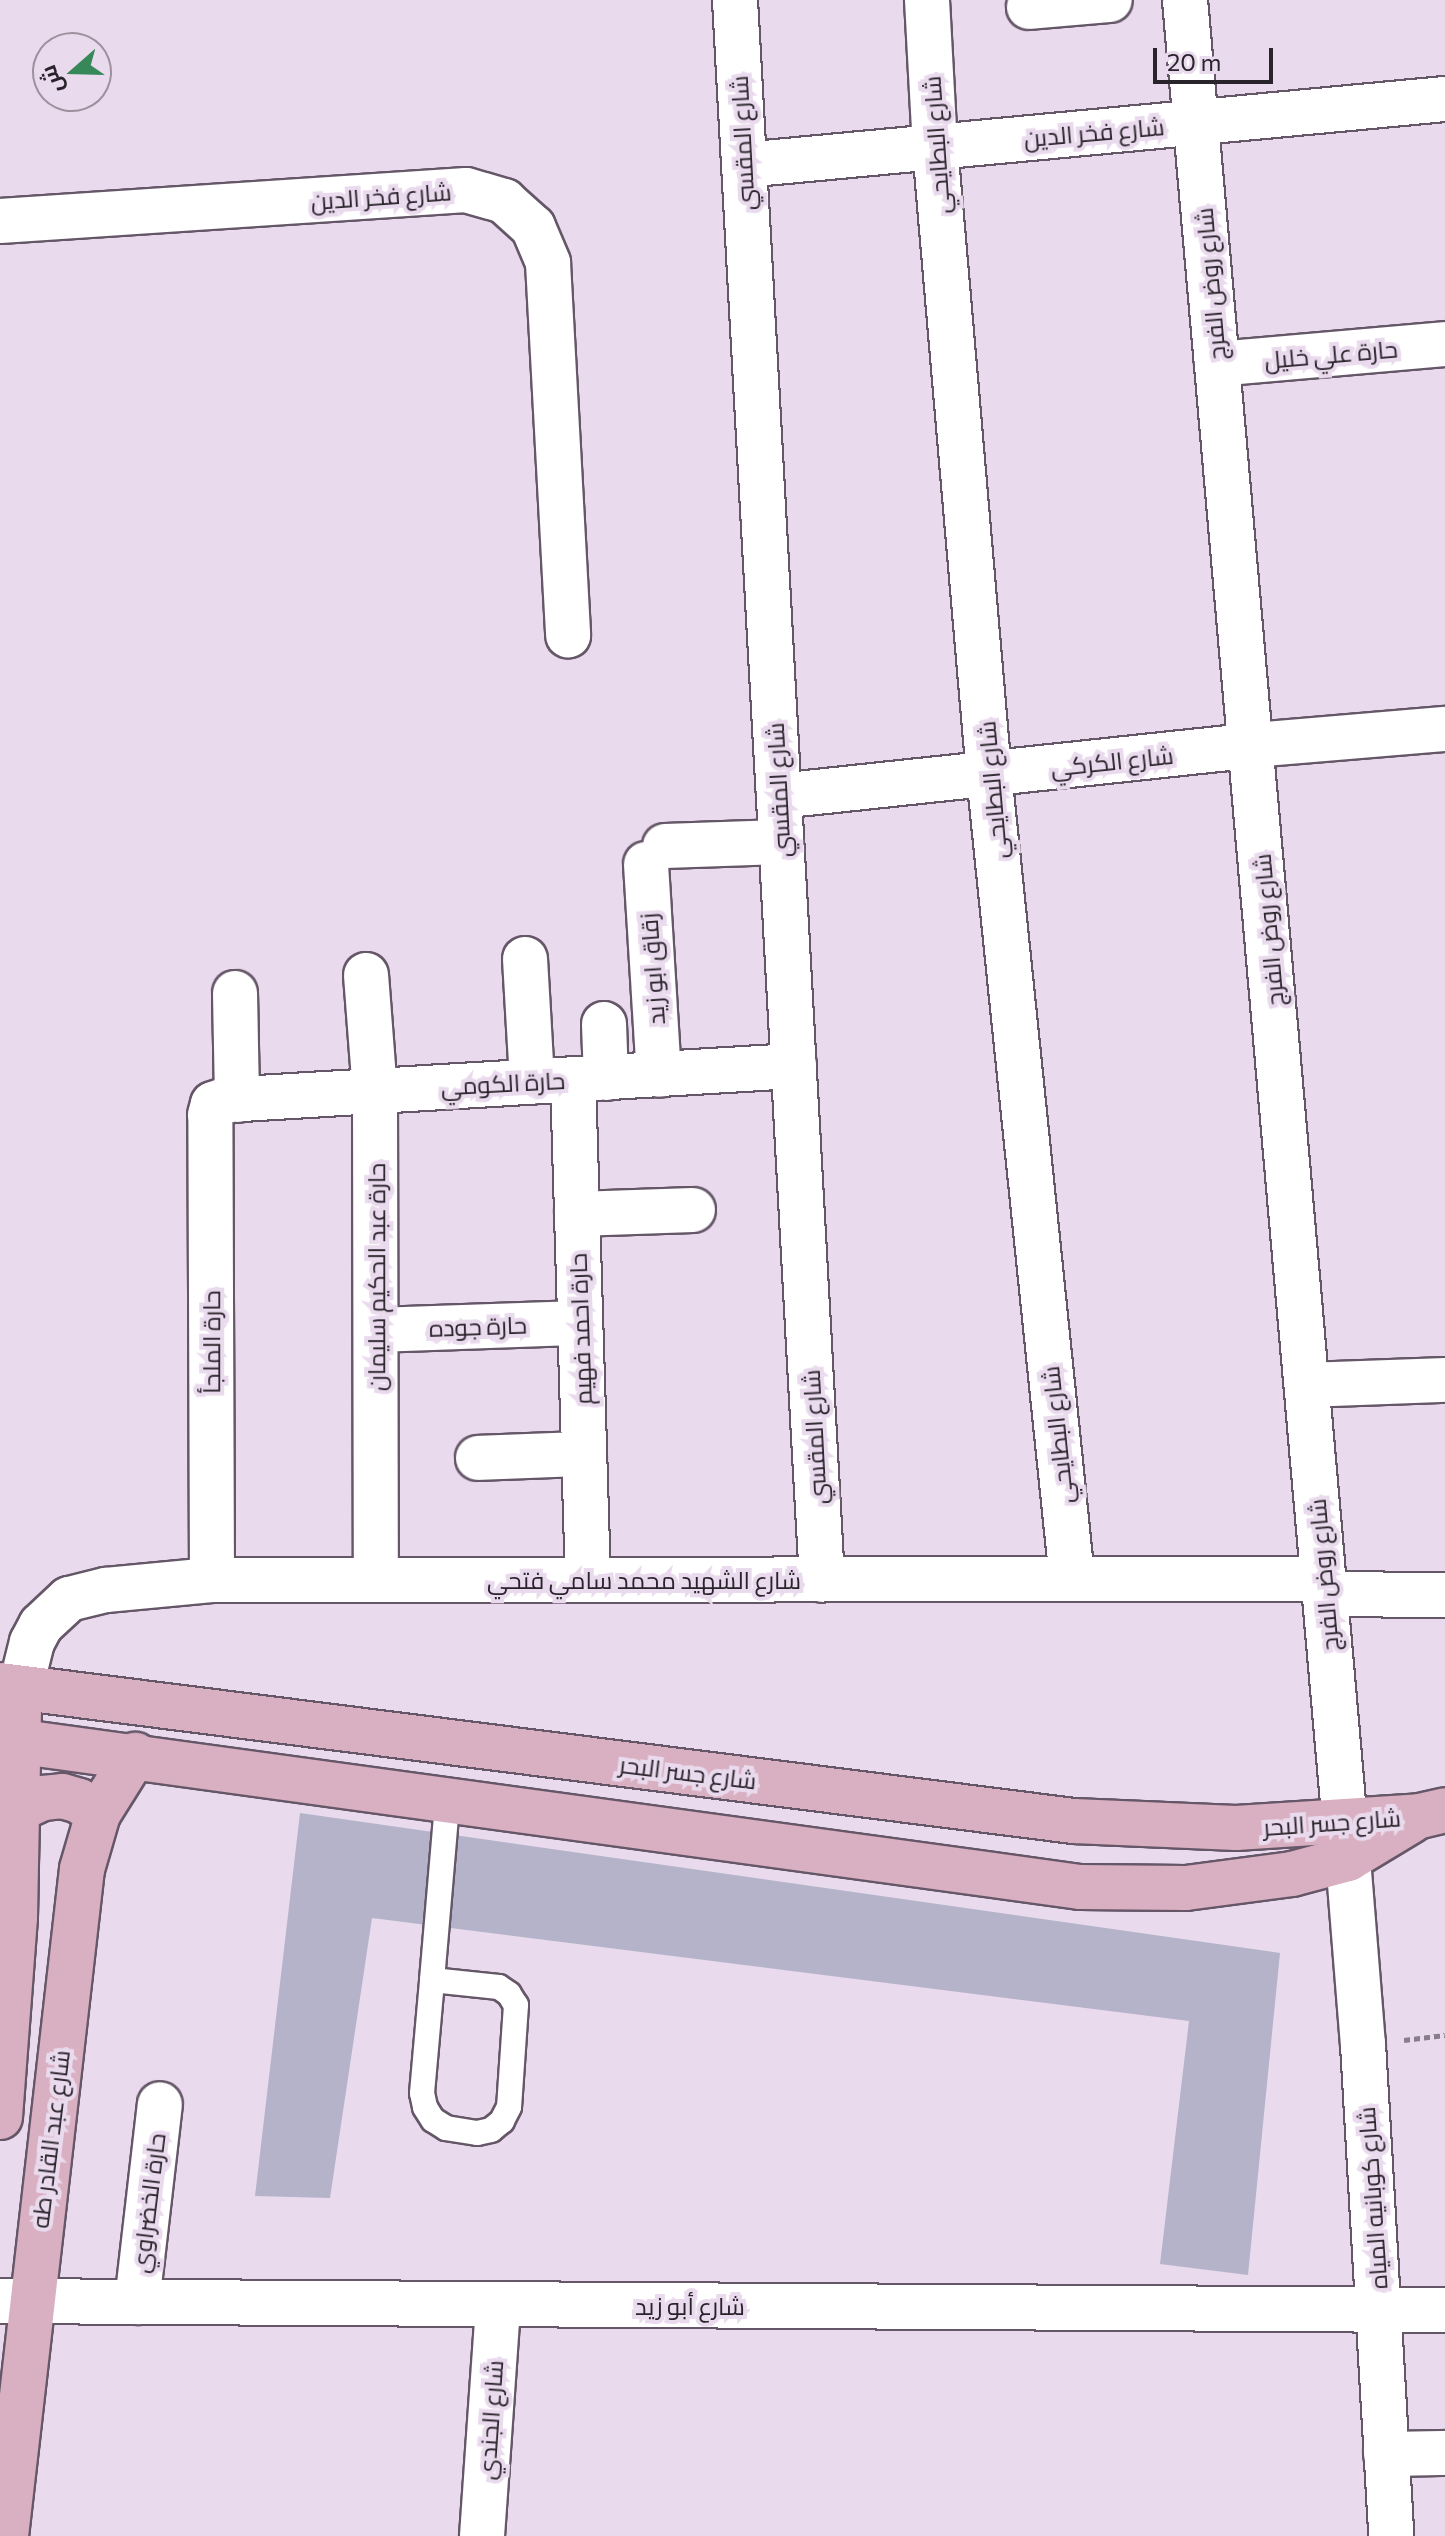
<!DOCTYPE html>
<meta charset="utf-8">
<style>
body{margin:0}
#map{position:relative;width:1445px;height:2536px;overflow:hidden;background:#eadaed;font-family:Commissioner,Cairo,sans-serif}
div>[style]{position:absolute}
[style*='--x']{left:calc(var(--x)*1px);top:calc(var(--y)*1px);width:calc(var(--w)*1px);rotate:calc(var(--a)*1deg)}
.building>*{inset:0;background:#b4b3c9}
.path>*{height:5px;margin-top:-2.5px;transform-origin:0;background:repeating-linear-gradient(90deg,#887d8b 0 6px,transparent 0 10px)}
.roads{filter:drop-shadow(2px 0 #655768) drop-shadow(-2px 0 #655768) drop-shadow(0 2px #655768) drop-shadow(0 -2px #655768)}
.lane>*{height:24px;margin:-12px;padding:0 12px;transform-origin:12px;border-radius:12px;background:#fff}
.street>*{height:44px;margin:-22px;padding:0 22px;transform-origin:22px;border-radius:22px;background:#fff}
.secondary>*{height:44px;margin:-22px;padding:0 22px;transform-origin:22px;border-radius:22px;background:#fff}
.primary>*{height:44px;margin:-22px;padding:0 22px;transform-origin:22px;border-radius:22px;background:#d9b0c1}
span{translate:-50% -50%;white-space:nowrap;text-align:center;line-height:1.15;-webkit-text-stroke:8px #eadaed;paint-order:stroke}
.street-label{font-size:24px;color:#29232b}
.north{position:absolute;left:32px;top:32px;width:80px;height:80px;box-sizing:border-box;background:#eadaed;border:2px solid #9d919f;border-radius:50%;rotate:250deg;font-size:22px;font-weight:700;line-height:32px;text-align:center;color:#29232b}
.north::after{content:'';display:block;margin:auto;width:28px;height:36px;background:#378859;clip-path:polygon(50% 0,100% 100%,50% 72%,0 100%)}
.scale{position:absolute;left:1153px;top:48px;width:120px;height:36px;box-sizing:border-box;border:4px solid #29232b;border-top:0;padding-left:10px;font-size:24px;line-height:28px;white-space:nowrap;color:#29232b;-webkit-text-stroke:6px #eadaed;paint-order:stroke}
</style>
<div id="map">
<div class="building">
<div style="clip-path:polygon(300px 1813px,1280px 1953px,1248px 2275px,1160px 2264px,1189px 2021px,372px 1918px,330px 2198px,255px 2196px)"></div>
</div>
<div class="path">
<div style="--x:1404;--y:2040;--w:41;--a:-7"></div>
</div>
<div class="roads">
<div class="lane">
<div style="--x:432;--y:1980;--w:67;--a:6"></div>
<div style="--x:499;--y:1987;--w:12;--a:35"></div>
<div style="--x:509;--y:1994;--w:13;--a:58"></div>
<div style="--x:516;--y:2005;--w:102;--a:93.9"></div>
<div style="--x:509;--y:2107;--w:16;--a:117"></div>
<div style="--x:502;--y:2121;--w:14;--a:141"></div>
<div style="--x:491;--y:2130;--w:14;--a:168"></div>
<div style="--x:477;--y:2133;--w:31;--a:-171"></div>
<div style="--x:446;--y:2128;--w:15;--a:-148"></div>
<div style="--x:433;--y:2120;--w:15;--a:-122"></div>
<div style="--x:425;--y:2107;--w:14;--a:-102"></div>
<div style="--x:422;--y:2093;--w:113;--a:-84.9"></div>
<div style="--x:432;--y:1980;--w:164;--a:-85.1"></div>
<div style="--x:446;--y:1817;--w:19;--a:-84"></div>
</div>
<div class="street">
<div style="--x:735;--y:0;--w:1582;--a:86.85"></div>
<div style="--x:927;--y:0;--w:147;--a:86.9"></div>
<div style="--x:935;--y:147;--w:629;--a:85.08"></div>
<div style="--x:989;--y:774;--w:809;--a:84.11"></div>
<div style="--x:1029;--y:7;--w:81;--a:-4.9"></div>
<div style="--x:744;--y:165;--w:704;--a:-5.38"></div>
<div style="--x:0;--y:221;--w:467;--a:-3.8"></div>
<div style="--x:466;--y:190;--w:40;--a:16"></div>
<div style="--x:504;--y:201;--w:39;--a:42"></div>
<div style="--x:533;--y:227;--w:39;--a:67"></div>
<div style="--x:548;--y:263;--w:373;--a:86.9"></div>
<div style="--x:1217;--y:364;--w:229;--a:-5"></div>
<div style="--x:779;--y:796;--w:477;--a:-6.1"></div>
<div style="--x:1253;--y:745;--w:193;--a:-4.8"></div>
<div style="--x:665;--y:846;--w:116;--a:-2"></div>
<div style="--x:646;--y:864;--w:211;--a:86.5"></div>
<div style="--x:525;--y:959;--w:123;--a:86.7"></div>
<div style="--x:366;--y:975;--w:116;--a:85.6"></div>
<div style="--x:375;--y:1091;--w:489;--a:89.9"></div>
<div style="--x:235;--y:993;--w:107;--a:88.9"></div>
<div style="--x:604;--y:1024;--w:54;--a:87.9"></div>
<div style="--x:573;--y:1079;--w:501;--a:88.29"></div>
<div style="--x:577;--y:1214;--w:116;--a:-2"></div>
<div style="--x:376;--y:1330;--w:204;--a:-2"></div>
<div style="--x:1307;--y:1385;--w:138;--a:-2.1"></div>
<div style="--x:478;--y:1458;--w:106;--a:-2.2"></div>
<div style="--x:212;--y:1580;--w:465;--a:-90.2"></div>
<div style="--x:210;--y:1115;--w:11;--a:-75"></div>
<div style="--x:213;--y:1104;--w:13;--a:-18"></div>
<div style="--x:225;--y:1100;--w:570;--a:-3.42"></div>
<div style="--x:1325;--y:1594;--w:120;--a:0.5"></div>
<div style="--x:21;--y:1686;--w:45;--a:-76"></div>
<div style="--x:32;--y:1642;--w:19;--a:-62"></div>
<div style="--x:41;--y:1625;--w:38;--a:-43"></div>
<div style="--x:69;--y:1599;--w:38;--a:-14"></div>
<div style="--x:106;--y:1590;--w:106;--a:-5.4"></div>
<div style="--x:212;--y:1580;--w:1112;--a:-0.05"></div>
<div style="--x:1348;--y:1859;--w:186;--a:85.4"></div>
<div style="--x:1363;--y:2044;--w:493;--a:86.7"></div>
<div style="--x:0;--y:2301;--w:1445;--a:0.36"></div>
<div style="--x:137;--y:2302;--w:199;--a:-83.4"></div>
<div style="--x:1386;--y:2454;--w:59;--a:-1"></div>
<div style="--x:482;--y:2536;--w:232;--a:-86"></div>
</div>
<div class="secondary">
<div style="--x:1185;--y:0;--w:1866;--a:84.99"></div>
</div>
<div class="primary">
<div style="--x:0;--y:1685;--w:1083;--a:7.22"></div>
<div style="--x:1074;--y:1821;--w:162;--a:2.5"></div>
<div style="--x:1236;--y:1828;--w:184;--a:-3.7"></div>
<div style="--x:1420;--y:1816;--w:26;--a:-13"></div>
<div style="--x:0;--y:1739;--w:1090;--a:7.8"></div>
<div style="--x:1080;--y:1887;--w:106;--a:0.5"></div>
<div style="--x:1186;--y:1888;--w:107;--a:-7.5"></div>
<div style="--x:1292;--y:1874;--w:58;--a:-15"></div>
<div style="--x:1348;--y:1859;--w:74;--a:-31.1"></div>
<div style="--x:19;--y:1809;--w:26;--a:-25"></div>
<div style="--x:43;--y:1798;--w:19;--a:-6"></div>
<div style="--x:62;--y:1796;--w:18;--a:16"></div>
<div style="--x:79;--y:1801;--w:23;--a:34"></div>
<div style="--x:0;--y:2117;--w:201;--a:-85.7"></div>
<div style="--x:15;--y:1917;--w:205;--a:-88.9"></div>
<div style="--x:6;--y:2536;--w:671;--a:-83.5"></div>
<div style="--x:82;--y:1869;--w:57;--a:-73.8"></div>
<div style="--x:98;--y:1814;--w:70;--a:-57.9"></div>
</div>
</div>
<div class="street-label">
<span style="left:1094px;top:132px;rotate:-5deg">شارع فخر الدين</span>
<span style="left:742px;top:143px;rotate:-93deg">شارع المقسي</span>
<span style="left:936px;top:145px;rotate:-94deg">شارع البطايحي</span>
<span style="left:381px;top:196px;rotate:-4deg">شارع فخر الدين</span>
<span style="left:1210px;top:284px;rotate:-95deg">شارع روض الفرج</span>
<span style="left:1331px;top:354px;rotate:-5deg">حارة علي خليل</span>
<span style="left:1112px;top:761px;rotate:-6deg">شارع الكركي</span>
<span style="left:778px;top:790px;rotate:-93deg">شارع المقسي</span>
<span style="left:992px;top:790px;rotate:-95deg">شارع البطايحي</span>
<span style="left:1268px;top:930px;rotate:-95deg">شارع روض الفرج</span>
<span style="left:652px;top:969px;rotate:-94deg">زقاق ابو زيد</span>
<span style="left:503px;top:1083px;rotate:-3deg">حارة الكومي</span>
<span style="left:376px;top:1277px;rotate:-90deg">حارة عبد الحكيم سليمان</span>
<span style="left:478px;top:1326px;rotate:-2deg">حارة جوده</span>
<span style="left:580px;top:1329px;rotate:-92deg">حارة احمد فهيم</span>
<span style="left:211px;top:1342px;rotate:-90deg">حارة الملجأ</span>
<span style="left:1057px;top:1435px;rotate:-96deg">شارع البطايحي</span>
<span style="left:814px;top:1437px;rotate:-93deg">شارع المقسي</span>
<span style="left:1323px;top:1575px;rotate:-95deg">شارع روض الفرج</span>
<span style="left:644px;top:1580px">شارع الشهيد محمد سامي فتحي</span>
<span style="left:688px;top:1772px;rotate:7deg">شارع جسر البحر</span>
<span style="left:1332px;top:1822px;rotate:-4deg">شارع جسر البحر</span>
<span style="left:50px;top:2139px;rotate:-83deg">شارع عبد القادر طه</span>
<span style="left:1372px;top:2198px;rotate:-94deg">شارع كوبانيه المياه</span>
<span style="left:148px;top:2203px;rotate:-83deg">حارة الخضراوي</span>
<span style="left:690px;top:2306px">شارع أبو زيد</span>
<span style="left:490px;top:2420px;rotate:-86deg">شارع الجندي</span>
</div>
<div class="north">ش</div>
<div class="scale">20 m</div>
</div>
